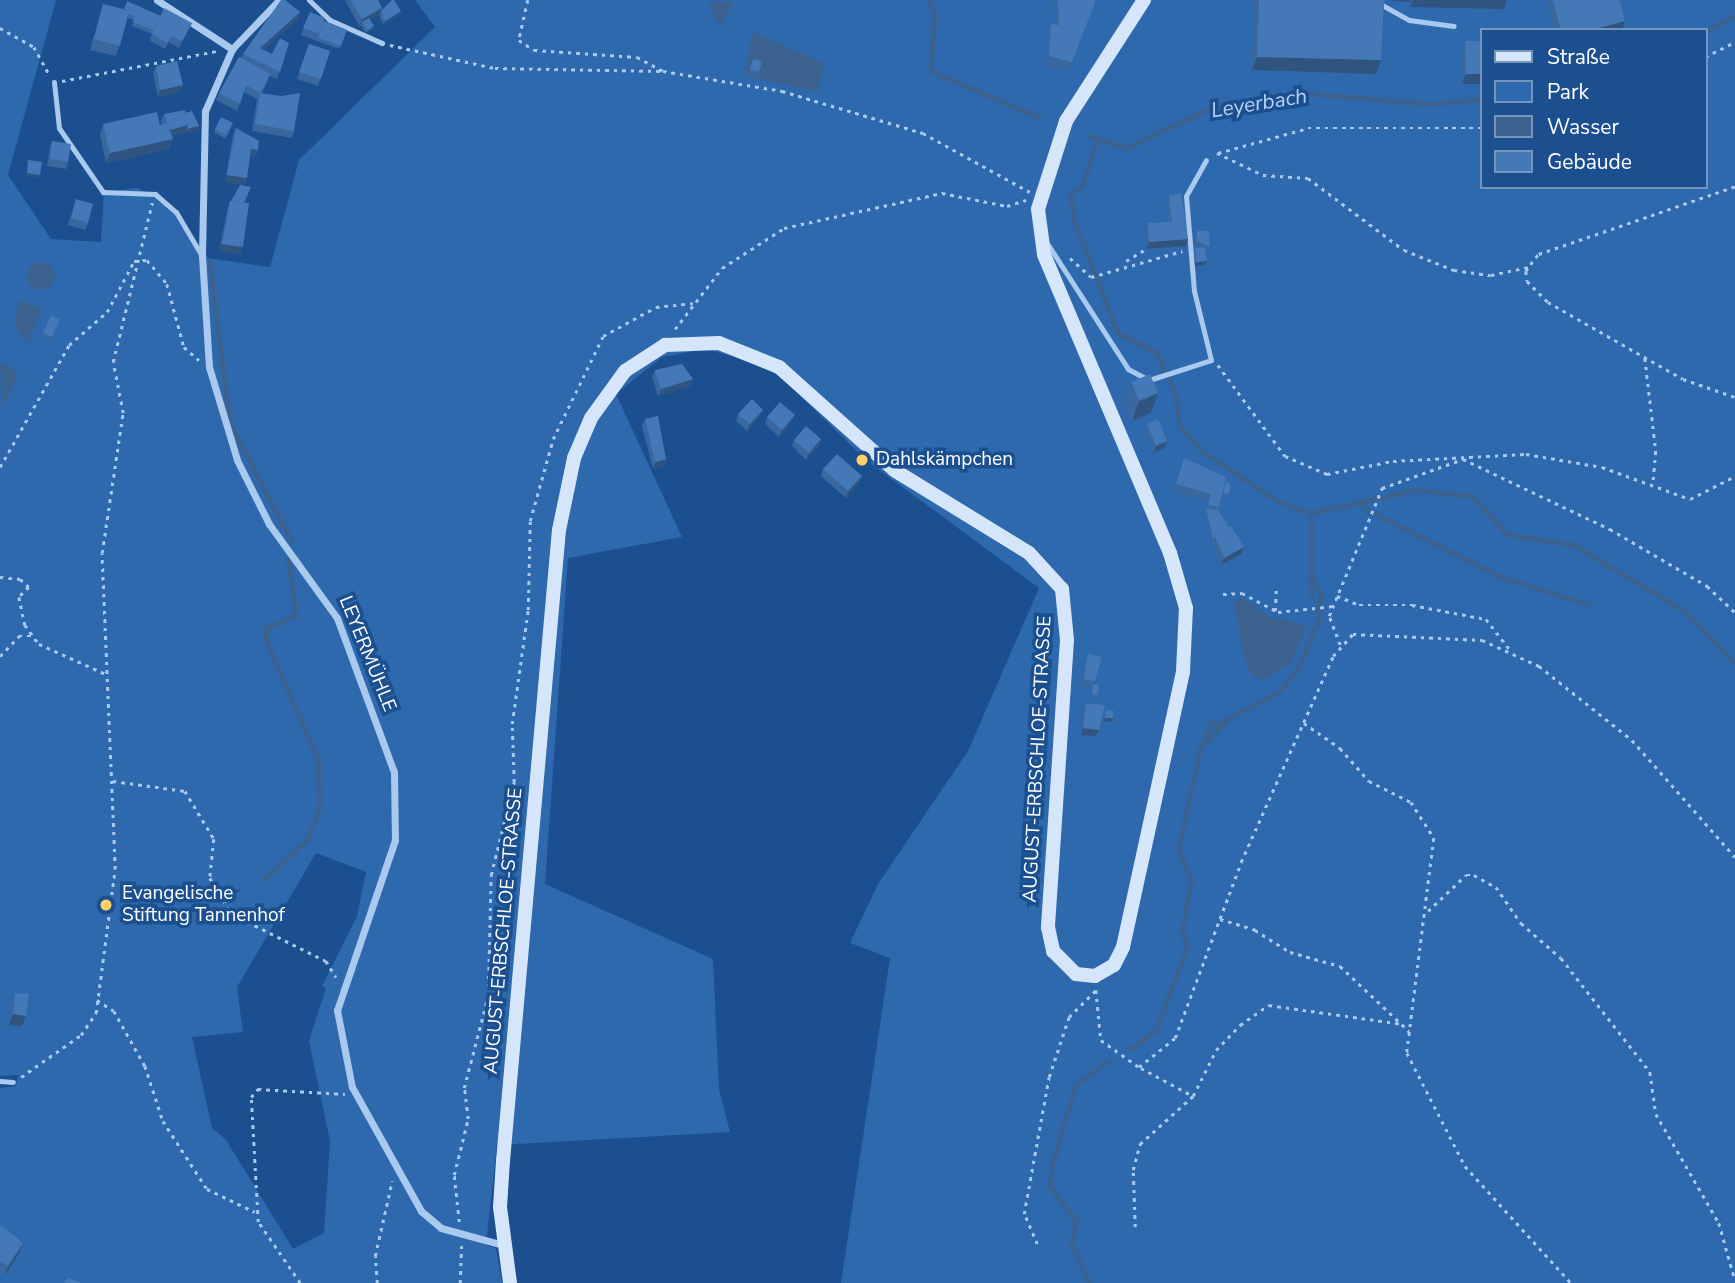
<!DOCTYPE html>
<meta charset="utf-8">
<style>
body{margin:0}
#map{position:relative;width:1735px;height:1283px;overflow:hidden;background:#1b4f8f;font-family:"Nunito Sans",sans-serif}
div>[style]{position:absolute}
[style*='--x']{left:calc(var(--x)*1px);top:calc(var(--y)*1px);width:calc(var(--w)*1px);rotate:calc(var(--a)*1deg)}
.green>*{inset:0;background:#2e69ad}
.water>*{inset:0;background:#3c6290}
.round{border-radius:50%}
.stream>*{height:4.5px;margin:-2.25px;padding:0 2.25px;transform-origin:2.25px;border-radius:2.25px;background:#3c6290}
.path>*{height:2.5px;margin-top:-1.25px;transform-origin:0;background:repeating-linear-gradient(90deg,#a9c9ee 0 3.5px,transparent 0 8.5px)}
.service>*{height:5px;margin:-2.5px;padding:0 2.5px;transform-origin:2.5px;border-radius:2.5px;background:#a9c9ee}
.minor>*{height:7px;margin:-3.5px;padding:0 3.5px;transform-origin:3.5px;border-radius:3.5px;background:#a9c9ee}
.secondary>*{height:14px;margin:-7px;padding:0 7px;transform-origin:7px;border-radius:7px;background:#d6e6fa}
.wall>*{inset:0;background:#3a679d}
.shaded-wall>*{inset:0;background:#305480}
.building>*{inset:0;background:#4478b7}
.dots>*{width:19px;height:19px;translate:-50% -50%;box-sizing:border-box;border:4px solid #1b4f8f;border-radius:50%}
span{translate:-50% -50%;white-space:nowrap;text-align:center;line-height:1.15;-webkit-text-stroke:7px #1b4f8f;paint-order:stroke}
.poi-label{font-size:19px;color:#fff}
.left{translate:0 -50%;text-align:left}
.street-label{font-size:19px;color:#fff}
.water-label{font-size:21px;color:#b5d3f5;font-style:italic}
.legend{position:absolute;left:1480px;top:28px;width:228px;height:161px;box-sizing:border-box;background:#1b4f8f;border:2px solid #7695bc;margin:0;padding:9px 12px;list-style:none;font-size:21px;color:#fff}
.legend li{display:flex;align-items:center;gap:14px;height:35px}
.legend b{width:35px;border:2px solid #7695bc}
</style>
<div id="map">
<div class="green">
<div style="clip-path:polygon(evenodd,0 0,56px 0,8px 175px,51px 239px,101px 242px,104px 192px,137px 188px,165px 201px,208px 258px,270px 267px,299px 160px,435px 27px,415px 0,1735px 0,1735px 1283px,841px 1283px,890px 958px,850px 943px,878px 884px,968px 751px,1039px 588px,866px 460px,781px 377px,755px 362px,705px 349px,662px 357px,616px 394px,682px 537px,568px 558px,545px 884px,713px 959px,719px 1089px,730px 1132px,497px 1145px,486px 1245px,496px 1248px,502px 1283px,0 1283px,0 1088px,16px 1086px,18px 1075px,0 1076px,0 0,1481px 30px,1705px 30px,1705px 187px,1481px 187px,1481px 30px,0 0,316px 853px,366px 872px,357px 916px,322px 986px,326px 988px,309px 1041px,330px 1141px,324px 1233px,293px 1249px,226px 1140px,212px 1128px,192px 1037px,243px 1032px,237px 987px,316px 853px)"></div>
</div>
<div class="water">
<div style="clip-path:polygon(709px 1px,733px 3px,721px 26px,714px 17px)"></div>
<div style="clip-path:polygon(752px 32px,824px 63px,818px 92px,745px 76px)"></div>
<div class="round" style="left:27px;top:262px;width:28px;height:28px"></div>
<div style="clip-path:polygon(19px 299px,42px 310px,27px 343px,14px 325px)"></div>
<div style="clip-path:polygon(3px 362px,19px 375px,2px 408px,0 364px)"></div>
<div style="clip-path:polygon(1242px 596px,1268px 616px,1307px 626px,1291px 662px,1264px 680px,1253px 677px,1245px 662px,1234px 604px)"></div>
</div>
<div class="stream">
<div style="--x:929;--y:0;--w:15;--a:67"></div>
<div style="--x:935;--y:14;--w:57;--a:94"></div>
<div style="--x:931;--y:71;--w:117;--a:23.1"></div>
<div style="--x:1705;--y:31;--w:34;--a:-27"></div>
<div style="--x:1089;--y:136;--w:39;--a:18"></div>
<div style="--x:1126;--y:148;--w:95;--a:-25.5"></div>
<div style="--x:1212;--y:107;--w:91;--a:-8.8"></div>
<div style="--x:1302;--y:93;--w:129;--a:4.9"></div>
<div style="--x:1431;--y:104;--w:50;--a:-5.7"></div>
<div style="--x:1097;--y:141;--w:46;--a:107.7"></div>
<div style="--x:1083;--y:185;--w:16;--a:140"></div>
<div style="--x:1071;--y:195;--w:28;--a:82"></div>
<div style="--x:1075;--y:223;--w:118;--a:68.6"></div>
<div style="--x:1118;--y:333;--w:44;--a:27.1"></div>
<div style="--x:1157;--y:353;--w:46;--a:65.7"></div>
<div style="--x:1176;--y:395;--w:31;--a:83"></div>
<div style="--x:1180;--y:426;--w:33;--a:49"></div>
<div style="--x:1202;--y:451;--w:92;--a:33.5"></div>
<div style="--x:1279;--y:502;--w:34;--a:19"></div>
<div style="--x:1311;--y:513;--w:106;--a:-12.6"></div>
<div style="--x:1414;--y:490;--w:58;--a:5.9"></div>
<div style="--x:1472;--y:496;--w:52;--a:47.4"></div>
<div style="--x:1507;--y:534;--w:68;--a:9.3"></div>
<div style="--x:1574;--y:545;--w:131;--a:30.9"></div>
<div style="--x:1686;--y:612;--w:71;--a:46.1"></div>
<div style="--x:210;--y:261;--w:163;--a:83"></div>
<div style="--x:230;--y:423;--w:133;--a:62.3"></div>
<div style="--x:1360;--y:502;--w:11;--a:45"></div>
<div style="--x:1374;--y:513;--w:142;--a:26.7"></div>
<div style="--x:1501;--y:577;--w:90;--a:17.4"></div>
<div style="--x:1311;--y:577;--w:18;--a:87"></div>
<div style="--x:1203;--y:743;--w:22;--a:-68"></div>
<div style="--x:1211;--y:723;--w:11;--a:5"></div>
<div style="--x:264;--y:879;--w:58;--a:-42.2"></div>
<div style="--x:307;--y:840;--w:34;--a:-69"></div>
<div style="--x:319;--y:808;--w:48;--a:-91.2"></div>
<div style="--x:318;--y:760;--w:130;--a:-113.6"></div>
<div style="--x:266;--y:641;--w:13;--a:-90"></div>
<div style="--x:266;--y:628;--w:33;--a:-23"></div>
<div style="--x:296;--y:615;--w:56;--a:-98.3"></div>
<div style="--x:1130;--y:1049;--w:31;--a:-36"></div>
<div style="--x:1155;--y:1031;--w:89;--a:-68.9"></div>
<div style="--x:1187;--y:948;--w:18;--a:-106"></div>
<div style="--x:1182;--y:931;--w:52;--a:-80"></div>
<div style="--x:1191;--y:880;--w:33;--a:-113"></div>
<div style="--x:1178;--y:850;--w:104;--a:-77.8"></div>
<div style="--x:1200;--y:748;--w:42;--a:-46"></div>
<div style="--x:1229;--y:718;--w:58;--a:-27.9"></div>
<div style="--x:1280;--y:691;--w:27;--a:-51"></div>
<div style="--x:1297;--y:670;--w:52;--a:-66.4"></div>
<div style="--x:1318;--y:622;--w:28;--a:-84"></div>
<div style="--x:1321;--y:594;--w:20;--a:-120"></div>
<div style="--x:1311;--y:577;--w:64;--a:-90"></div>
<div style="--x:1089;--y:1283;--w:44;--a:-114.2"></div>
<div style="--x:1071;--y:1243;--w:23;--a:-77"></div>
<div style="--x:1076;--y:1221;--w:43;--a:-127.4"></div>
<div style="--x:1050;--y:1187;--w:19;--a:-87"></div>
<div style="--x:1051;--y:1168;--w:85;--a:-73.7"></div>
<div style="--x:1075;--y:1086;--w:41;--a:-38"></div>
</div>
<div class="path">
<div style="--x:528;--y:0;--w:41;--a:102.7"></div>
<div style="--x:519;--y:40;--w:18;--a:34"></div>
<div style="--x:534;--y:50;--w:103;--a:3.9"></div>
<div style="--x:637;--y:57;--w:30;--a:28"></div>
<div style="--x:0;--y:28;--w:39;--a:29"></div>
<div style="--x:34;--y:47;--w:31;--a:61"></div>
<div style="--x:390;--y:45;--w:107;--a:12.4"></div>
<div style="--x:495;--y:68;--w:168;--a:1"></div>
<div style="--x:663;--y:71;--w:121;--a:9.5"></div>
<div style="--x:782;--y:91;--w:147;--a:16.6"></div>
<div style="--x:923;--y:133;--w:122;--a:28.9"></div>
<div style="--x:1705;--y:57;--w:34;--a:-27"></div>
<div style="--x:62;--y:81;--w:158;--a:-11"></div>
<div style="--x:1217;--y:153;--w:51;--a:25.6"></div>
<div style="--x:1263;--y:175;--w:45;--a:3.8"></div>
<div style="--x:1308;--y:178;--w:120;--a:36.9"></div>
<div style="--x:1404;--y:250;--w:54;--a:21.8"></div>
<div style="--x:1454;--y:270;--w:37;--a:8"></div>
<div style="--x:1491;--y:275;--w:38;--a:-12"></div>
<div style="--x:1218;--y:153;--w:93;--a:-15.5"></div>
<div style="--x:1308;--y:128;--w:173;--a:0"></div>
<div style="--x:1735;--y:187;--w:208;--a:161"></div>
<div style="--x:1538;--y:255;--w:20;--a:127"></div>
<div style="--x:1526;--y:271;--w:10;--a:84"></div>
<div style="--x:1527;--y:281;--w:30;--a:45"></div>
<div style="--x:1548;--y:302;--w:155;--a:29.7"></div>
<div style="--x:1683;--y:379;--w:55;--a:19.1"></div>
<div style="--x:1070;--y:258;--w:28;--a:42"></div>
<div style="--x:1091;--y:277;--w:95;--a:-15.9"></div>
<div style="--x:1126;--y:261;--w:21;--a:-31"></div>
<div style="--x:675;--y:329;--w:77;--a:-52.4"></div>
<div style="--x:722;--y:268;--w:74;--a:-32.8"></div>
<div style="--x:784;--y:228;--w:162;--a:-12.5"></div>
<div style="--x:942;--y:193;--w:66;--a:11.3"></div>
<div style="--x:1007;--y:206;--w:20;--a:-18"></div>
<div style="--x:1645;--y:358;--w:94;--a:83.3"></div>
<div style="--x:1656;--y:451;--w:34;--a:95"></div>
<div style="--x:1218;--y:365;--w:113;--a:53.6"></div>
<div style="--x:1285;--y:456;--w:46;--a:23.2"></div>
<div style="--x:1327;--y:474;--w:67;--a:-11.1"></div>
<div style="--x:1393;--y:461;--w:133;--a:-3"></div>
<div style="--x:1526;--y:454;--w:77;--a:9.7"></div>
<div style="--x:1602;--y:467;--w:94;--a:20"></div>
<div style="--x:1690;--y:499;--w:51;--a:-27.1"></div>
<div style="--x:0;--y:467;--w:140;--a:-60.5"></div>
<div style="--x:69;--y:345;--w:50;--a:-41"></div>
<div style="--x:107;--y:312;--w:58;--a:-62.1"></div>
<div style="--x:134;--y:261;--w:13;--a:-4"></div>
<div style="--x:147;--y:260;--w:31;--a:50"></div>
<div style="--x:167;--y:284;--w:65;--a:74.9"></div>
<div style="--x:184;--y:347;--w:20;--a:41"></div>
<div style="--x:0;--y:577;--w:20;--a:6"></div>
<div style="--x:20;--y:579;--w:12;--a:42"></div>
<div style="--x:29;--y:587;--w:14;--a:135"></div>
<div style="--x:19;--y:597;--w:29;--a:78"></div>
<div style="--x:25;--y:625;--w:24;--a:54"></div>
<div style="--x:39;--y:644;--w:73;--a:24.1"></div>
<div style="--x:1223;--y:594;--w:19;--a:-3"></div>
<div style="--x:1242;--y:593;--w:41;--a:27.8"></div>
<div style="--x:1278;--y:612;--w:56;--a:-6.1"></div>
<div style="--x:1337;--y:596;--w:24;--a:22"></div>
<div style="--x:1359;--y:605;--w:53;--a:0"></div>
<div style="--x:1412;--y:605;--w:75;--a:10.7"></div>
<div style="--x:1486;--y:619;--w:41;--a:52"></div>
<div style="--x:1275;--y:611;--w:22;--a:-87"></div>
<div style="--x:1340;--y:645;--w:31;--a:-111"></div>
<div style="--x:1329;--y:616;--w:139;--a:-67.5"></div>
<div style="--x:1382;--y:488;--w:86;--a:-19.7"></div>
<div style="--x:1463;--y:459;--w:163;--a:25.5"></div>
<div style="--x:1610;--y:529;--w:113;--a:30.4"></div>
<div style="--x:1707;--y:586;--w:38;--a:43"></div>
<div style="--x:0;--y:656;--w:28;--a:-46"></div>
<div style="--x:19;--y:636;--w:12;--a:0"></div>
<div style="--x:1304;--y:723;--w:44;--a:34.8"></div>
<div style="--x:1340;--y:748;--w:44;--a:48.7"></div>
<div style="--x:1369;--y:781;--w:47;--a:26.6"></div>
<div style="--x:1411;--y:802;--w:43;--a:57.4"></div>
<div style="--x:1434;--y:838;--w:217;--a:97.2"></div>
<div style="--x:1407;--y:1053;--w:127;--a:62.8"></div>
<div style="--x:1465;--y:1166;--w:158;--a:47.8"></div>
<div style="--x:113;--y:781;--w:73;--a:7.9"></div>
<div style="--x:185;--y:791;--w:56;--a:58.9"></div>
<div style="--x:214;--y:839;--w:39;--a:96"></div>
<div style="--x:210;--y:878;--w:42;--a:58.6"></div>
<div style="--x:232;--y:914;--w:105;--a:26.6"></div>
<div style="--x:326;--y:961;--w:19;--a:58"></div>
<div style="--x:1428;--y:911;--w:52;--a:-43.5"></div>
<div style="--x:1466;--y:875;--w:8;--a:0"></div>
<div style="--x:1474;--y:875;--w:25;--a:29"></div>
<div style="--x:1496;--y:887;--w:44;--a:55.2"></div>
<div style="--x:1521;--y:923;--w:53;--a:41.2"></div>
<div style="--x:1561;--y:958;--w:145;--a:52"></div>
<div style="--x:1650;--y:1072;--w:42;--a:81.9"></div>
<div style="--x:1656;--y:1114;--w:126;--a:60"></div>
<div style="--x:1719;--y:1223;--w:59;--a:74.3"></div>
<div style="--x:1220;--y:919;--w:37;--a:17"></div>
<div style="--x:1255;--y:930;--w:41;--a:32.2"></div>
<div style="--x:1290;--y:952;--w:52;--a:15.6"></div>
<div style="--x:1340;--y:966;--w:95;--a:43.3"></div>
<div style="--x:1096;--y:990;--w:50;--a:84.3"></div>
<div style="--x:1101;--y:1040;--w:47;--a:35.4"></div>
<div style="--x:1139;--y:1067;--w:46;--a:-38.9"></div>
<div style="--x:1175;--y:1038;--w:188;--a:-69.4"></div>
<div style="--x:1241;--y:862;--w:226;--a:-65.9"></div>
<div style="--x:1333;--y:656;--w:30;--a:-48"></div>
<div style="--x:1353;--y:634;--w:129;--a:2.7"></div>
<div style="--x:1482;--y:640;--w:63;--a:24.5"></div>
<div style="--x:1539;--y:666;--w:119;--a:38.5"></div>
<div style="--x:1632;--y:740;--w:156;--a:48.6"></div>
<div style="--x:97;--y:1000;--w:20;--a:33"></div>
<div style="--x:114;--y:1011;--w:63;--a:60.6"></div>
<div style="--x:145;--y:1066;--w:58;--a:71.9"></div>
<div style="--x:163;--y:1121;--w:81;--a:57.1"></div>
<div style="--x:207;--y:1189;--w:53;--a:25.6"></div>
<div style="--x:1141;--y:1068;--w:59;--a:28.3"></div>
<div style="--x:21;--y:1077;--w:73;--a:-35"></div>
<div style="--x:81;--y:1035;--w:27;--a:-56"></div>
<div style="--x:96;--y:1013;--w:145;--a:-82.5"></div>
<div style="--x:115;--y:869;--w:316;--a:-92.4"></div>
<div style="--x:102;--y:553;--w:142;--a:-81.5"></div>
<div style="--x:123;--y:413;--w:52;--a:-101.1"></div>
<div style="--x:113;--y:362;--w:164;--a:-76.2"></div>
<div style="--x:459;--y:1222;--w:47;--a:-96.1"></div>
<div style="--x:454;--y:1175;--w:58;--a:-76"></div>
<div style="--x:468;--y:1119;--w:31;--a:-97"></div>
<div style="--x:464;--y:1088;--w:95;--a:-75.4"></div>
<div style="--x:488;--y:996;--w:121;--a:-88.6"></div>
<div style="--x:491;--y:875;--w:96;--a:-76.1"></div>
<div style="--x:514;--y:782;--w:58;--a:-92"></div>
<div style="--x:512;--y:724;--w:115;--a:-82"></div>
<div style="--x:528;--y:610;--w:89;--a:-88.7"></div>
<div style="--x:530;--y:521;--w:85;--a:-74.3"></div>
<div style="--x:553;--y:439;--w:114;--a:-64.1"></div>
<div style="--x:603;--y:336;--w:60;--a:-28.7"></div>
<div style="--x:656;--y:307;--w:37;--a:-6"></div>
<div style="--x:1135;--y:1227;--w:57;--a:-92"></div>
<div style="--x:1133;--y:1170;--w:27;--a:-75"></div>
<div style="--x:1140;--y:1144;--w:72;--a:-42.2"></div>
<div style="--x:1193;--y:1096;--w:51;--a:-63.4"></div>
<div style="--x:1216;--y:1050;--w:35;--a:-46"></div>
<div style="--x:1240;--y:1025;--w:35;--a:-35"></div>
<div style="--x:1269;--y:1005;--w:135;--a:8.1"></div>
<div style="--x:1037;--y:1244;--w:33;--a:-113"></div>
<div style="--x:1024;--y:1214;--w:139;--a:-79.7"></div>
<div style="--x:1049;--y:1077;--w:63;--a:-71.6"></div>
<div style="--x:1069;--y:1017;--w:38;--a:-45"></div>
<div style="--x:300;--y:1283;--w:74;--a:-124.5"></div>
<div style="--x:258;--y:1222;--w:125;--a:-93.2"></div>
<div style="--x:251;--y:1097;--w:11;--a:-49"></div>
<div style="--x:258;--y:1089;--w:87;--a:3.3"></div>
<div style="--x:377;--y:1283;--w:27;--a:-94"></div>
<div style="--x:375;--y:1256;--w:77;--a:-77.2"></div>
<div style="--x:460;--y:1283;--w:37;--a:-88"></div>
</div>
<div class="service">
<div style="--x:309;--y:0;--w:29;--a:44"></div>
<div style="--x:330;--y:20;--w:57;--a:23.9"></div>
<div style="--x:1373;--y:0;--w:41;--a:29.1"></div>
<div style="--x:1409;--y:20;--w:45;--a:7.6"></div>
<div style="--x:54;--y:82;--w:46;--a:83.8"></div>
<div style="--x:59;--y:128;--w:78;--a:55.5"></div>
<div style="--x:103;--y:192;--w:52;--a:2.2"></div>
<div style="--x:155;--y:194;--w:28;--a:41"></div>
<div style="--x:176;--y:212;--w:51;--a:59.4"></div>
<div style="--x:1045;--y:240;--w:153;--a:57.2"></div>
<div style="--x:1128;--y:369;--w:24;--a:28"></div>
<div style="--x:1149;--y:380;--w:65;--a:-17.9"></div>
<div style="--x:1211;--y:360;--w:71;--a:-103.8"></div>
<div style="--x:1194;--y:291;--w:95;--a:-94.8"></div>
<div style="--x:1186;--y:196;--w:41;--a:-60.9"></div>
<div style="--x:0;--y:1081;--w:13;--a:4"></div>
</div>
<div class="minor">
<div style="--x:157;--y:0;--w:90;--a:33.2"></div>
<div style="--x:279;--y:0;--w:68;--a:133.8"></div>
<div style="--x:232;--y:49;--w:68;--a:113.5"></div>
<div style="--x:205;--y:111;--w:145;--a:91.2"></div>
<div style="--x:202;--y:256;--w:111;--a:86.4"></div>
<div style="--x:209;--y:367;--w:97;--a:73.2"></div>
<div style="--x:237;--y:460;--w:72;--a:63.4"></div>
<div style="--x:269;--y:524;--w:116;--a:54.1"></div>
<div style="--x:337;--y:618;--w:164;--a:69.7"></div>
<div style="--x:394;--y:772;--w:68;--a:89.2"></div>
<div style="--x:395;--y:840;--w:180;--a:108.8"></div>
<div style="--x:337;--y:1010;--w:78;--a:79"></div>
<div style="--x:352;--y:1087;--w:142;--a:60.9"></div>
<div style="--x:421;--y:1211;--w:26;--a:40"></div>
<div style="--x:441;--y:1228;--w:64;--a:15.3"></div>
</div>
<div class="secondary">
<div style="--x:510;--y:1283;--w:77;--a:-97.5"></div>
<div style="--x:500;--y:1207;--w:46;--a:-86.3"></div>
<div style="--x:503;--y:1161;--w:633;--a:-84.93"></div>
<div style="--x:559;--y:530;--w:74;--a:-78.2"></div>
<div style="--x:574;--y:458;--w:43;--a:-67"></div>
<div style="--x:591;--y:418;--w:58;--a:-54.1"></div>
<div style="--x:625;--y:371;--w:48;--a:-33"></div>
<div style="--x:665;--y:345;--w:54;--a:-2.1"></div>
<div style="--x:719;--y:343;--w:65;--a:21.8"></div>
<div style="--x:779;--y:367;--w:154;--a:41.8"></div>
<div style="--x:894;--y:470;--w:158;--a:31.6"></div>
<div style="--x:1029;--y:553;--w:49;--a:47.5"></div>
<div style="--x:1062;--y:589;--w:51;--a:84.4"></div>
<div style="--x:1067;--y:640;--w:288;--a:93.8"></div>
<div style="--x:1048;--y:927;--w:25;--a:78"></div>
<div style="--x:1053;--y:951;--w:33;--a:45"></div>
<div style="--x:1076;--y:974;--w:19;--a:6"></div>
<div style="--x:1095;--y:976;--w:22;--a:-30"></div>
<div style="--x:1114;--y:965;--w:20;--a:-63"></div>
<div style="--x:1123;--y:947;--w:282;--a:-77.7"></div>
<div style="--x:1183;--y:671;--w:63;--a:-87.3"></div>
<div style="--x:1186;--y:608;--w:57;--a:-106.2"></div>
<div style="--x:1170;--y:553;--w:324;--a:-112.9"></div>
<div style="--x:1044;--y:254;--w:45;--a:-97.6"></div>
<div style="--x:1038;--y:209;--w:92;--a:-72.3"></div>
<div style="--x:1066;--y:121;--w:144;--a:-57.2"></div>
</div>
<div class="wall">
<div style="clip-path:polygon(345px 0,378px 0,382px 8px,379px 15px,370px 20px,372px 29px,365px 33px,361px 25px,359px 26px)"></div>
<div style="clip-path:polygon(1054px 0,1096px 0,1068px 72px,1046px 66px,1048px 35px,1051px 24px,1055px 24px)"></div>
<div style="clip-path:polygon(1254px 0,1384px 0,1381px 60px,1376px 74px,1252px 70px)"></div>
<div style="clip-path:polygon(1547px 0,1620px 0,1622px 30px,1554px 30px)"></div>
<div style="clip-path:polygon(103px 4px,124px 9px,192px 23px,179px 48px,169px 42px,165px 49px,150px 41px,152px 34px,132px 26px,134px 20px,127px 18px,116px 56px,90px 50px)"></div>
<div style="clip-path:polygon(381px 11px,401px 11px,399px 15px,383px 24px,379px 15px)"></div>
<div style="clip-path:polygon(300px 12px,298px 19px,263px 50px,272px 54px,289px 43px,277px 79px,270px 76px,262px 93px,294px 131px,292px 138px,252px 131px,257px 99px,244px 92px,237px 111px,216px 100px,219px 93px,241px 58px,243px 54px)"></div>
<div style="clip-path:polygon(310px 12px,324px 21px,347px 30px,339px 49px,301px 35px)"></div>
<div style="clip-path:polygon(1465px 41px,1481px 41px,1462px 84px,1462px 52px)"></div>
<div style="clip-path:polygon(309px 44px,330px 51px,318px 86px,297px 79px)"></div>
<div style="clip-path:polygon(751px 63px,759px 72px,758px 76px,749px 74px)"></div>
<div style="clip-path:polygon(156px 66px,183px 85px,180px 92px,158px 97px,153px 73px)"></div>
<div style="clip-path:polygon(185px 113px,199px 126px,198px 130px,172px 135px,173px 139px,169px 149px,106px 163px,100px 135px,103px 124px,160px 125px,162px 124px,161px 121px,164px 114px)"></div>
<div style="clip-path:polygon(232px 127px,225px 139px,214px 132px,215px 129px)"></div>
<div style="clip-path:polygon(236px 128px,258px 150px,256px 157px,250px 156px,245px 185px,225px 182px,233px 135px)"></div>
<div style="clip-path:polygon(52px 141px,68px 162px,66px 169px,47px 166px,50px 148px)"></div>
<div style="clip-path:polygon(1169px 195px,1188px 239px,1186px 246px,1146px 249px,1145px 230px,1148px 223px,1168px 222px,1166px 202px)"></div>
<div style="clip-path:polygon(76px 199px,88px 223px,85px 230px,68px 225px)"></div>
<div style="clip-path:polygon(230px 201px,240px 254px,219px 251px,228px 207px)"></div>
<div style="clip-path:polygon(1197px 231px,1210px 247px,1209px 250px,1206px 249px,1205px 265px,1195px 266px,1194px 252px,1195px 248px,1203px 248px,1196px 244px,1195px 235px)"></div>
<div style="clip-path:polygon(51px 315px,60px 320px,51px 341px,42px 337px)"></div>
<div style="clip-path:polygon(655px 370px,693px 379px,690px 386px,658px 396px,652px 377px)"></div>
<div style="clip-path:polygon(1131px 382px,1151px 413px,1132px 421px,1124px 402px,1127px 393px,1126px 390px,1127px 387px,1130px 386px)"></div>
<div style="clip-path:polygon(738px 414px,760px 416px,747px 431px,736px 421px)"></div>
<div style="clip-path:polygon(767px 417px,792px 422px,779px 437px,765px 424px)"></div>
<div style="clip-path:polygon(645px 419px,666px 459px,664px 466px,653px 469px,642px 426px)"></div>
<div style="clip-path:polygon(1147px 424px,1164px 448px,1154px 453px,1144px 431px)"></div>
<div style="clip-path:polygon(821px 439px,819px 446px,806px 460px,792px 446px,794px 440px)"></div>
<div style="clip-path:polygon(1184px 458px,1226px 481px,1229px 494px,1228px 498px,1222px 496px,1218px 510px,1241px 554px,1221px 565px,1212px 543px,1205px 512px,1208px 501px,1173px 491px)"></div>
<div style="clip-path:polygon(823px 469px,862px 476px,859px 483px,846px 498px,821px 476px)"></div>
<div style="clip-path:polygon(1088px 654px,1095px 681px,1092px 688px,1081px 686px,1085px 661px)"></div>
<div style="clip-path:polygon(1093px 684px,1098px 695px,1097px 699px,1091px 698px)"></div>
<div style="clip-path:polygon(1086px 703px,1099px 730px,1096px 736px,1081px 735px,1083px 710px)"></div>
<div style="clip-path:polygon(15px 993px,22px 1026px,9px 1025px,12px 1003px)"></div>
<div style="clip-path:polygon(0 1227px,19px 1253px,5px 1276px,0 1273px)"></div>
</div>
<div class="shaded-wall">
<div style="clip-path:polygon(1393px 0,1411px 0,1411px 2px,1392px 1px)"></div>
<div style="clip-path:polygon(1413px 0,1507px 0,1504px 9px,1410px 7px)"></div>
<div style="clip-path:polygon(382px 8px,379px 15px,363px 24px,362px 22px,359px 26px,362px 19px)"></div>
<div style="clip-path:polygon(401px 11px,399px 15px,383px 24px,385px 21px)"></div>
<div style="clip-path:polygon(300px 12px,298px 19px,258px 55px,260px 48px)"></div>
<div style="clip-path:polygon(1625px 21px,1622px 30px,1592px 30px)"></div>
<div style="clip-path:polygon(1257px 57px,1381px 60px,1376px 74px,1252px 70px)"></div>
<div style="clip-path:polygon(1466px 74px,1481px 74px,1481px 84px,1462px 84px)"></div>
<div style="clip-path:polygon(183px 85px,180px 92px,158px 97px,160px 90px)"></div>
<div style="clip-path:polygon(188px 125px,199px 126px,198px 130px,167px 137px,169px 130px)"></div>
<div style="clip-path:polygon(173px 139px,169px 149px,106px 163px,110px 153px)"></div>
<div style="clip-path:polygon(251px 149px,258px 150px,256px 157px,249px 156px)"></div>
<div style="clip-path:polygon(27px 173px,40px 175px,39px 178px,25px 176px)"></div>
<div style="clip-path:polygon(227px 175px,247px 178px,245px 185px,225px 182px)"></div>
<div style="clip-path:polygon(1188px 239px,1186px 246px,1146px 249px,1149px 242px)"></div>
<div style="clip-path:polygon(222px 244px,243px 247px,240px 254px,219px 251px)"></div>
<div style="clip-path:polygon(1207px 261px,1205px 265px,1195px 266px,1196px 262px)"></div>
<div style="clip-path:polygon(693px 379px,690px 386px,658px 396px,661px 389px)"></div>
<div style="clip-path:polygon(1158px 393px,1151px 413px,1132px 421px,1139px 401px)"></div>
<div style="clip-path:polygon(763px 410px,760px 416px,747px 431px,750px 424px)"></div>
<div style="clip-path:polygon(795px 415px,792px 422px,779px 437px,782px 430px)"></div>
<div style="clip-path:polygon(821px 439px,819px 446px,806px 460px,809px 453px)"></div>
<div style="clip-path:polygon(1167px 441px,1164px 448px,1154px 453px,1156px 446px)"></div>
<div style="clip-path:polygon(666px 459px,664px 466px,653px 469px,655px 462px)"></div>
<div style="clip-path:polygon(862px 476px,859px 483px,846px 498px,848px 491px)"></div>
<div style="clip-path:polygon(1244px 547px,1241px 554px,1221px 565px,1224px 558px)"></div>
<div style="clip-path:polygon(1105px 718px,1113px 718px,1112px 722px,1104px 721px)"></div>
<div style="clip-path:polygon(1083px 728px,1099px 730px,1096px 736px,1081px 735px)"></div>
<div style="clip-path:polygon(13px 1014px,26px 1016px,22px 1026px,9px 1025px)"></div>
<div style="clip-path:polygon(23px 1243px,19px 1253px,5px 1276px,8px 1266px)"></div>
</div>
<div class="building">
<div style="clip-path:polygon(281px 0,285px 0,300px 12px,260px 48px,272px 54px,280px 38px,289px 43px,280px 72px,243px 54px)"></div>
<div style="clip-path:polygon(351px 0,378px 0,382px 8px,362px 19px)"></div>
<div style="clip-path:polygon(392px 0,394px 0,401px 11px,385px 21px,381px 11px)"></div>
<div style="clip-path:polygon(1058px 0,1096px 0,1072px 62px,1049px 56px,1051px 24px,1059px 25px)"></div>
<div style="clip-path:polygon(1259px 0,1384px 0,1381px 60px,1257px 57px)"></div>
<div style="clip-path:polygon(1553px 0,1620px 0,1625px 21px,1592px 30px,1561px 30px)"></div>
<div style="clip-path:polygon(127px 1px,161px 16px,153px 30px,133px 22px,135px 16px,128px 14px,129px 11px,124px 9px)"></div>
<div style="clip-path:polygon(103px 4px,129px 11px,120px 46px,94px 39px)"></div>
<div style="clip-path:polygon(164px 8px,192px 23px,182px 41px,171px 36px,167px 43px,152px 34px)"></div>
<div style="clip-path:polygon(310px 12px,325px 18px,319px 34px,303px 28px)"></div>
<div style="clip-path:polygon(369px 18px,374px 26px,367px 30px,362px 22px)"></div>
<div style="clip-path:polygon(324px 21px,347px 30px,341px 46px,318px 38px)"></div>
<div style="clip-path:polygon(1465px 41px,1481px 41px,1481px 74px,1466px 74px)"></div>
<div style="clip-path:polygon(309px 44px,330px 51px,321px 79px,299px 72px)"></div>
<div style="clip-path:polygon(239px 57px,270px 74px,260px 93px,246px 85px,240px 104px,219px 93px)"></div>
<div style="clip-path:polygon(753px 59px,762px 61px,759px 72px,750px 70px)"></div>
<div style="clip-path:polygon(177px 61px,183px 85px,160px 90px,156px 66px)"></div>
<div style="clip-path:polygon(260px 93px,281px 96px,300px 93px,294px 131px,255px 124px)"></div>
<div style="clip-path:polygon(185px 110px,188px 125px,170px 130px,164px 114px)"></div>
<div style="clip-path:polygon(192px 111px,199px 126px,187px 129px,188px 125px,185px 113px)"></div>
<div style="clip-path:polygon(157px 112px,160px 125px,167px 123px,173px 139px,110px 153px,103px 124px)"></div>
<div style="clip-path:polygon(221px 117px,233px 123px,226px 135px,215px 129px)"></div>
<div style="clip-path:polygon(236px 128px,259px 141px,258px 150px,251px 149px,247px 178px,227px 175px)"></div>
<div style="clip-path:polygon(52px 141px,71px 144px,68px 162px,50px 159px)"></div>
<div style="clip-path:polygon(28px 160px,42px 162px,40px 175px,27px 173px)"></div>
<div style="clip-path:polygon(240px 185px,251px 187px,244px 203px,231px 201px)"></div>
<div style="clip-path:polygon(1181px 193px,1188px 239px,1149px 242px,1148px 223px,1172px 222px,1169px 195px)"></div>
<div style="clip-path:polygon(76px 199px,93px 204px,88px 223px,71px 218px)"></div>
<div style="clip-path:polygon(230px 201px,249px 203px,243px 247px,222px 244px)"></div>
<div style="clip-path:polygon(1197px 231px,1209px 231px,1210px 247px,1197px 241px)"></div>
<div style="clip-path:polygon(1205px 247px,1207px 261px,1196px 262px,1195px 248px)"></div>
<div style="clip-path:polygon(51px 315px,60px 320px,52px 337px,43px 333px)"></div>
<div style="clip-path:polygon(682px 364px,693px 379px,661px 389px,655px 370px)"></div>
<div style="clip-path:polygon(1150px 374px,1158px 393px,1139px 401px,1131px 382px)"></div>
<div style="clip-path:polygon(752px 399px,763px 410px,750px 424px,738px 414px)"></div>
<div style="clip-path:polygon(780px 402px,795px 415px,782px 430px,767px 417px)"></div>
<div style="clip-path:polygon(658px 416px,666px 459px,655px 462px,645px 419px)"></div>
<div style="clip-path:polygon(1158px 419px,1167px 441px,1156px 446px,1147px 424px)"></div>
<div style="clip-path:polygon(806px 426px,821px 439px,809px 453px,794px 440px)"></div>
<div style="clip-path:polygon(837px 454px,862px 476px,848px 491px,823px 469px)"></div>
<div style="clip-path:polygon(1184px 458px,1226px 477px,1219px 507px,1208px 505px,1211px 494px,1176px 484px)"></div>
<div style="clip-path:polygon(1226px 481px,1231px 485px,1229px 494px,1223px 493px)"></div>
<div style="clip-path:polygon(1206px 508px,1218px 510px,1229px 528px,1215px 536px,1213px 540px)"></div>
<div style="clip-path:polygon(1231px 526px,1244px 547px,1224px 558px,1215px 536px)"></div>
<div style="clip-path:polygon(1088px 654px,1102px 657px,1095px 681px,1084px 679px)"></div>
<div style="clip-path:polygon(1093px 684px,1099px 685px,1098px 695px,1092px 694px)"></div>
<div style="clip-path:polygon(1086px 703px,1105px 705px,1099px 730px,1083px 728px)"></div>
<div style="clip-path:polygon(1106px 710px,1114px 711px,1113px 718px,1105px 718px)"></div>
<div style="clip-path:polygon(15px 993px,29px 994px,26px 1016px,13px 1014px)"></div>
<div style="clip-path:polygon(1px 1225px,23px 1243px,8px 1266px,0 1261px,0 1227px)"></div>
<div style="clip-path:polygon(68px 1278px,78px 1281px,81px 1283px,64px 1283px)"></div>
</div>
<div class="dots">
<div style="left:862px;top:460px;background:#ffd166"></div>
<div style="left:106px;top:905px;background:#ffd166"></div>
</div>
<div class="poi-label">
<span class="left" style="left:876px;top:460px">Dahlskämpchen</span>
<span class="left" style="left:122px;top:905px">Evangelische<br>Stiftung Tannenhof</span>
</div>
<div class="street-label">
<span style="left:367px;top:654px;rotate:68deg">LEYERMÜHLE</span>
<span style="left:1038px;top:759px;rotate:-87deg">AUGUST-ERBSCHLOE-STRASSE</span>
<span style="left:504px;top:931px;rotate:-85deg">AUGUST-ERBSCHLOE-STRASSE</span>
</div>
<div class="water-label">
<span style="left:1259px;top:103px;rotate:-9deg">Leyerbach</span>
</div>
<ul class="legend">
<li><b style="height:9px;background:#d6e6fa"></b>Straße</li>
<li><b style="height:19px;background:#2e69ad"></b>Park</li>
<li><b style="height:19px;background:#3c6290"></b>Wasser</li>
<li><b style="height:19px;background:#4478b7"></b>Gebäude</li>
</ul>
</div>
